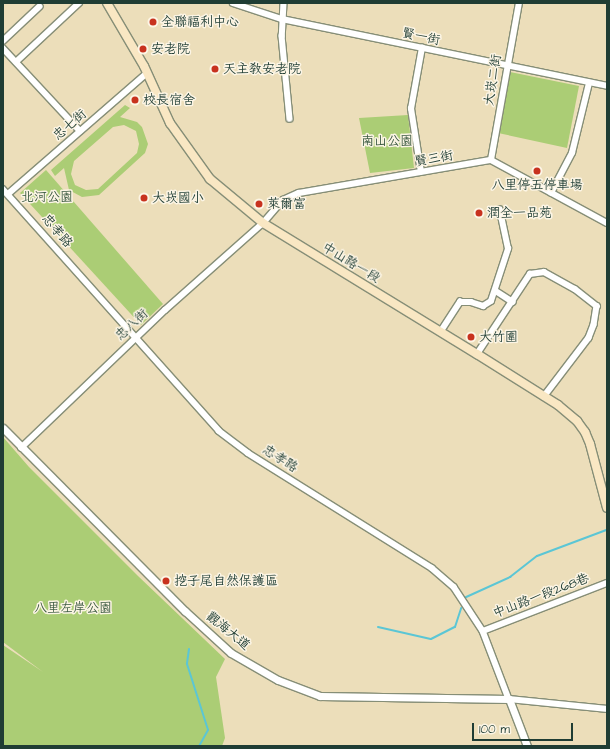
<!DOCTYPE html>
<meta charset="utf-8">
<style>
body{margin:0}
#map{position:relative;width:610px;height:749px;overflow:hidden;background:#ecdeba;font-family:"Architects Daughter","LXGW WenKai TC",sans-serif}
div>[style]{position:absolute}
[style*='--x']{left:calc(var(--x)*1px);top:calc(var(--y)*1px);width:calc(var(--w)*1px);rotate:calc(var(--a)*1deg)}
.green>*{inset:0;background:#abcd75}
.stream>*{height:2px;margin:-1px;padding:0 1px;transform-origin:1px;border-radius:1px;background:#5bc6d5}
.roads{filter:drop-shadow(1px 0 #868e77) drop-shadow(-1px 0 #868e77) drop-shadow(0 1px #868e77) drop-shadow(0 -1px #868e77)}
.minor>*{height:5.5px;margin:-2.75px;padding:0 2.75px;transform-origin:2.75px;border-radius:2.75px;background:#fff}
.tertiary>*{height:7px;margin:-3.5px;padding:0 3.5px;transform-origin:3.5px;border-radius:3.5px;background:#fff}
.secondary>*{height:8px;margin:-4px;padding:0 4px;transform-origin:4px;border-radius:4px;background:#f9e7c3}
.dots>*{width:11px;height:11px;translate:-50% -50%;box-sizing:border-box;border:2px solid #fcf5e5;border-radius:50%}
span{translate:-50% -50%;white-space:nowrap;text-align:center;line-height:1.15;-webkit-text-stroke:3px #fcf5e5;paint-order:stroke}
.poi-label{font-size:13px;color:#1f3d34}
.left{translate:0 -50%;text-align:left}
.street-label{font-size:13px;color:#1f3d34}
.park-label{font-size:13px;color:#3b5a41}
.frame{position:absolute;inset:0;border:4px solid #1f3d34;pointer-events:none}
.scale{position:absolute;left:472px;top:723px;width:101px;height:18px;box-sizing:border-box;border:2px solid #1f3d34;border-top:0;padding-left:5px;font-size:12px;line-height:14px;white-space:nowrap;color:#1f3d34;-webkit-text-stroke:3px #fcf5e5;paint-order:stroke}
</style>
<div id="map">
<div class="green">
<div style="clip-path:polygon(510px 72px,579px 86px,567px 148px,498px 133px)"></div>
<div style="clip-path:polygon(evenodd,125px 105px,130px 108px,120px 117px,137px 122px,142px 127px,148px 144px,145px 153px,99px 195px,82px 197px,69px 190px,64px 168px,55px 176px,51px 170px,125px 105px,124px 125px,136px 131px,139px 144px,137px 153px,98px 189px,86px 190px,75px 185px,71px 174px,74px 161px,113px 127px,124px 125px)"></div>
<div style="clip-path:polygon(408px 115px,414px 168px,370px 173px,359px 118px)"></div>
<div style="clip-path:polygon(46px 170px,163px 304px,141px 325px,20px 193px)"></div>
<div style="clip-path:polygon(3px 437px,29px 467px,138px 576px,225px 659px,216px 677px,225px 738px,222px 746px,3px 746px,3px 645px,43px 672px,3px 642px)"></div>
</div>
<div class="stream">
<div style="--x:464;--y:598;--w:51;--a:-24.5"></div>
<div style="--x:510;--y:577;--w:34;--a:-38"></div>
<div style="--x:537;--y:556;--w:74;--a:-20.6"></div>
<div style="--x:378;--y:627;--w:54;--a:12.8"></div>
<div style="--x:431;--y:639;--w:27;--a:-27"></div>
<div style="--x:455;--y:627;--w:20;--a:-72"></div>
<div style="--x:189;--y:649;--w:15;--a:98"></div>
<div style="--x:187;--y:664;--w:69;--a:72.3"></div>
<div style="--x:208;--y:730;--w:18;--a:119"></div>
</div>
<div class="roads">
<div class="minor">
<div style="--x:233;--y:3;--w:52;--a:18.1"></div>
<div style="--x:282;--y:19;--w:332;--a:11.6"></div>
<div style="--x:284;--y:3;--w:33;--a:93"></div>
<div style="--x:282;--y:36;--w:83;--a:84.5"></div>
<div style="--x:3;--y:41;--w:50;--a:-43.4"></div>
<div style="--x:3;--y:48;--w:113;--a:47.1"></div>
<div style="--x:16;--y:62;--w:86;--a:-43.1"></div>
<div style="--x:491;--y:160;--w:159;--a:-79.9"></div>
<div style="--x:421;--y:172;--w:64;--a:-99"></div>
<div style="--x:411;--y:109;--w:62;--a:-79.8"></div>
<div style="--x:3;--y:189;--w:324;--a:48.2"></div>
<div style="--x:219;--y:431;--w:36;--a:37"></div>
<div style="--x:248;--y:453;--w:217;--a:32"></div>
<div style="--x:432;--y:568;--w:29;--a:41"></div>
<div style="--x:454;--y:587;--w:53;--a:56.6"></div>
<div style="--x:483;--y:631;--w:73;--a:69.1"></div>
<div style="--x:509;--y:699;--w:99;--a:5.8"></div>
<div style="--x:551;--y:193;--w:45;--a:-62.3"></div>
<div style="--x:572;--y:153;--w:72;--a:-76.3"></div>
<div style="--x:8;--y:194;--w:183;--a:-41"></div>
<div style="--x:496;--y:291;--w:20;--a:33"></div>
<div style="--x:441;--y:331;--w:35;--a:-57"></div>
<div style="--x:460;--y:302;--w:11;--a:0"></div>
<div style="--x:471;--y:302;--w:13;--a:18"></div>
<div style="--x:483;--y:306;--w:9;--a:-32"></div>
<div style="--x:491;--y:301;--w:55;--a:-71.9"></div>
<div style="--x:508;--y:249;--w:40;--a:-102"></div>
<div style="--x:477;--y:354;--w:96;--a:-56.5"></div>
<div style="--x:530;--y:274;--w:14;--a:-8"></div>
<div style="--x:544;--y:272;--w:35;--a:29"></div>
<div style="--x:575;--y:289;--w:28;--a:38"></div>
<div style="--x:597;--y:306;--w:19;--a:99"></div>
<div style="--x:594;--y:325;--w:14;--a:111"></div>
<div style="--x:589;--y:338;--w:74;--a:127.3"></div>
<div style="--x:21;--y:448;--w:199;--a:-43.8"></div>
<div style="--x:165;--y:310;--w:131;--a:-41.6"></div>
<div style="--x:263;--y:223;--w:30;--a:-49"></div>
<div style="--x:283;--y:200;--w:17;--a:-24"></div>
<div style="--x:299;--y:193;--w:195;--a:-9.8"></div>
<div style="--x:491;--y:160;--w:132;--a:28.5"></div>
<div style="--x:483;--y:631;--w:133;--a:-21.2"></div>
</div>
<div class="tertiary">
<div style="--x:3;--y:428;--w:258;--a:45.2"></div>
<div style="--x:185;--y:611;--w:62;--a:42.4"></div>
<div style="--x:231;--y:653;--w:54;--a:29.9"></div>
<div style="--x:278;--y:680;--w:45;--a:20.9"></div>
<div style="--x:320;--y:696;--w:189;--a:0.9"></div>
<div style="--x:509;--y:699;--w:50;--a:69"></div>
</div>
<div class="secondary">
<div style="--x:107;--y:3;--w:73;--a:59.6"></div>
<div style="--x:144;--y:66;--w:63;--a:65.5"></div>
<div style="--x:170;--y:123;--w:69;--a:54.5"></div>
<div style="--x:210;--y:179;--w:69;--a:39.7"></div>
<div style="--x:263;--y:223;--w:251;--a:31.5"></div>
<div style="--x:477;--y:354;--w:96;--a:32.2"></div>
<div style="--x:558;--y:405;--w:25;--a:40"></div>
<div style="--x:577;--y:421;--w:14;--a:54"></div>
<div style="--x:585;--y:432;--w:13;--a:67"></div>
<div style="--x:590;--y:444;--w:66;--a:75.1"></div>
</div>
</div>
<div class="dots">
<div style="left:153px;top:22px;background:#c8321e"></div>
<div style="left:143px;top:49px;background:#c8321e"></div>
<div style="left:215px;top:69px;background:#c8321e"></div>
<div style="left:135px;top:100px;background:#c8321e"></div>
<div style="left:537px;top:171px;background:#c8321e"></div>
<div style="left:144px;top:198px;background:#c8321e"></div>
<div style="left:259px;top:204px;background:#c8321e"></div>
<div style="left:479px;top:213px;background:#c8321e"></div>
<div style="left:471px;top:337px;background:#c8321e"></div>
<div style="left:166px;top:581px;background:#c8321e"></div>
</div>
<div class="poi-label">
<span class="left" style="left:161px;top:22px">全聯福利中心</span>
<span class="left" style="left:151px;top:49px">安老院</span>
<span class="left" style="left:223px;top:69px">天主教安老院</span>
<span class="left" style="left:143px;top:100px">校長宿舍</span>
<span style="left:537px;top:185px">八里停五停車場</span>
<span class="left" style="left:152px;top:198px">大崁國小</span>
<span class="left" style="left:267px;top:204px">萊爾富</span>
<span class="left" style="left:487px;top:213px">潤全一品苑</span>
<span class="left" style="left:479px;top:337px">大竹圍</span>
<span class="left" style="left:174px;top:581px">挖子尾自然保護區</span>
</div>
<div class="street-label">
<span style="left:421px;top:37px;rotate:12deg">賢一街</span>
<span style="left:493px;top:80px;rotate:-81deg">大崁二街</span>
<span style="left:70px;top:125px;rotate:-41deg">忠七街</span>
<span style="left:434px;top:159px;rotate:-10deg">賢三街</span>
<span style="left:57px;top:231px;rotate:49deg">忠孝路</span>
<span style="left:351px;top:263px;rotate:31deg">中山路一段</span>
<span style="left:132px;top:325px;rotate:-43deg">忠八街</span>
<span style="left:280px;top:459px;rotate:32deg">忠孝路</span>
<span style="left:541px;top:596px;rotate:-21deg">中山路一段268巷</span>
<span style="left:228px;top:631px;rotate:39deg">觀海大道</span>
</div>
<div class="park-label">
<span style="left:387px;top:141px">南山公園</span>
<span style="left:47px;top:197px">北河公園</span>
<span style="left:73px;top:608px">八里左岸公園</span>
</div>
<div class="frame"></div>
<div class="scale">100 m</div>
</div>
